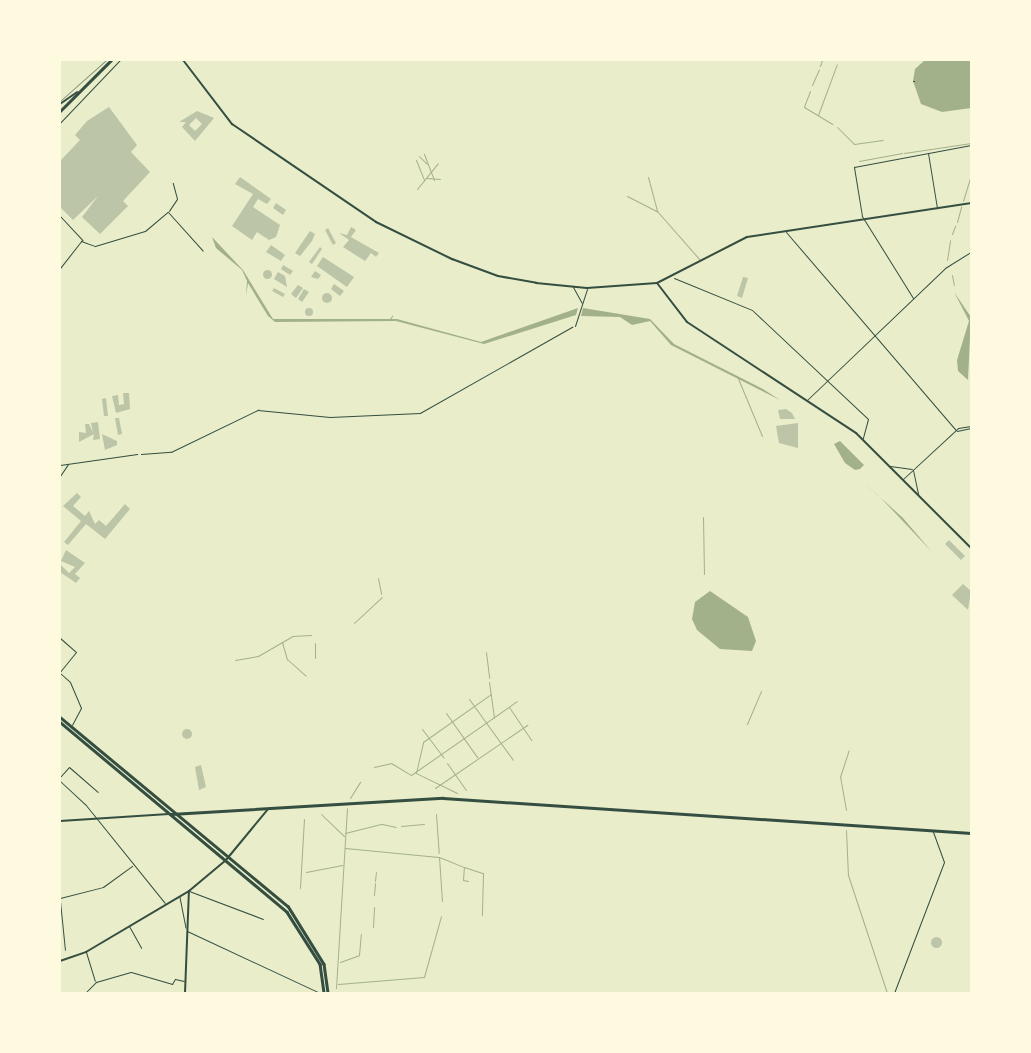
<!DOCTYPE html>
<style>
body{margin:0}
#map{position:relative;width:1031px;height:1053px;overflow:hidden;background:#e9edc9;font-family:"Source Serif 4",serif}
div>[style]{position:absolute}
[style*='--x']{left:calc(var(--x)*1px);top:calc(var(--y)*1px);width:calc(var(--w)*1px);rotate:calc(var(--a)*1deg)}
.water>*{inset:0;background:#a3b18a}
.stream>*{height:1px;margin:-0.5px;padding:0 0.5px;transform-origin:0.5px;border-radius:0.5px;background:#a3b18a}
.building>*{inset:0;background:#bcc5a7}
.round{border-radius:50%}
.path>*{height:0.5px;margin:-0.25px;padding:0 0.25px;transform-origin:0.25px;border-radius:0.25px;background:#344e41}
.service>*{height:0.5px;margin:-0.25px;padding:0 0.25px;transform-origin:0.25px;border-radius:0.25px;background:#344e41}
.minor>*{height:1px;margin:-0.5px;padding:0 0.5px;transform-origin:0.5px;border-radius:0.5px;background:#344e41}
.tertiary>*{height:2px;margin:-1px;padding:0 1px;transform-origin:1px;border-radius:1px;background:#344e41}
.secondary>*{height:2.5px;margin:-1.25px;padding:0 1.25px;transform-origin:1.25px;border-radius:1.25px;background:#344e41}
.trunk>*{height:3px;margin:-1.5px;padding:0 1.5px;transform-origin:1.5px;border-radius:1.5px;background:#344e41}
.tram>*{height:1px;margin:-0.5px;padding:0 0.5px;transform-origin:0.5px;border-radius:0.5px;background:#7c8e77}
span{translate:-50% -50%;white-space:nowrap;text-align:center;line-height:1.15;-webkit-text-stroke:5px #fefae0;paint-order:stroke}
.frame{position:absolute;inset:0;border:61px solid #fefae0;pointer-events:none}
</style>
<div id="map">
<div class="water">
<div style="clip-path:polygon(925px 60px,971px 60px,971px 108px,942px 112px,921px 104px,913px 81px,915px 69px)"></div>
<div style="clip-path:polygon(212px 237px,243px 270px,273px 319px,397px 319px,481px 342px,578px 308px,576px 315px,484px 344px,396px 321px,275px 322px,268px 316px,248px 283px,246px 296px,247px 281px,242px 270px,216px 248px)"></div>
<div style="clip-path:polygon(954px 292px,971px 317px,968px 380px,958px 371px,957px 360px,969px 321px)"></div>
<div style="clip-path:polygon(583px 308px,650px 319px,674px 344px,763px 389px,780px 400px,671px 345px,650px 321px,632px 325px,620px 317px,581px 316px)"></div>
<div style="clip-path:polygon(840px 441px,864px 465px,860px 469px,855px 470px,845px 463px,834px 444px)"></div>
<div style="clip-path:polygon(860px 479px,903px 518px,932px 552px,879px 496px)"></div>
<div style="clip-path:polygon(710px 591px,748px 617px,756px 641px,752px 651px,720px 649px,697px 630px,692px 619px,695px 602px)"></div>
</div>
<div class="stream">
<div style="--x:820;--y:66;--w:6;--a:-72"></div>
<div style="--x:812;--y:85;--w:17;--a:-66"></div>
<div style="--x:810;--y:91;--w:17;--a:111"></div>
<div style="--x:804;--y:107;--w:33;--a:31"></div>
<div style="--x:818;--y:115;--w:54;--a:-69.6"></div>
<div style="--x:837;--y:127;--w:24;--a:45"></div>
<div style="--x:854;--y:144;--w:29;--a:-8"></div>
<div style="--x:904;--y:153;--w:68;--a:-8.5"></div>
<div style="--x:424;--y:154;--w:28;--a:69"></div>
<div style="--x:419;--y:156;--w:11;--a:45"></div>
<div style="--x:416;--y:160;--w:22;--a:68"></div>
<div style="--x:859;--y:161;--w:44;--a:-10.5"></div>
<div style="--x:648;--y:177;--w:35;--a:75"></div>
<div style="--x:657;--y:211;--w:65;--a:48.7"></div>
<div style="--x:426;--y:178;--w:14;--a:4"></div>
<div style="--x:417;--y:189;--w:33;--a:-51"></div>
<div style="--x:627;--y:196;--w:34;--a:27"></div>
<div style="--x:963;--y:201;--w:28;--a:-73"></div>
<div style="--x:957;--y:222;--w:16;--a:-75"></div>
<div style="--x:952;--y:234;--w:9;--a:-69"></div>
<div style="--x:947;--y:260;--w:20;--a:-81"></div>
<div style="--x:952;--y:275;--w:10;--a:79"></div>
<div style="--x:390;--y:319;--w:4;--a:-56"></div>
<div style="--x:737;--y:376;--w:65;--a:67.4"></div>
<div style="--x:703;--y:517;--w:57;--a:89"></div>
<div style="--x:378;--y:578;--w:16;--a:79"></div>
<div style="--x:354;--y:623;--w:38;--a:-43"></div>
<div style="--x:282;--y:642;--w:18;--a:74"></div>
<div style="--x:287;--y:659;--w:25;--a:42"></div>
<div style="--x:486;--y:652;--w:26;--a:83"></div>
<div style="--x:315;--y:658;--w:15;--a:-90"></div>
<div style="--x:235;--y:660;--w:23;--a:-10"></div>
<div style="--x:258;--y:656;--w:39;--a:-30"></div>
<div style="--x:292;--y:636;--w:19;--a:-3"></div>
<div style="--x:489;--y:682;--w:36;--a:82"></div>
<div style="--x:469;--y:699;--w:75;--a:54.2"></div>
<div style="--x:509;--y:707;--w:40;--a:56"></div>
<div style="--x:446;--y:713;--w:54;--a:54.8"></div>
<div style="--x:747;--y:724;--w:36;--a:-67"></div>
<div style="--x:422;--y:729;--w:36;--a:53"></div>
<div style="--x:447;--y:763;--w:33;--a:55"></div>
<div style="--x:374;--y:767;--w:17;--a:-13"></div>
<div style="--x:391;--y:763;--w:23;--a:31"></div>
<div style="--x:411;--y:775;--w:129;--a:-34.9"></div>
<div style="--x:435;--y:788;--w:112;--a:-34.4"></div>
<div style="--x:457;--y:793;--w:46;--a:-154"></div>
<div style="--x:416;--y:773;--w:32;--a:-77"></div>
<div style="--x:423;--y:742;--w:83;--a:-35.2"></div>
<div style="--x:350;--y:798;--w:19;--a:-58"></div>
<div style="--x:846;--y:810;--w:34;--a:-100"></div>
<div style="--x:840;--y:777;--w:28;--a:-72"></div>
<div style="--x:321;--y:814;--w:32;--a:44"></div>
<div style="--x:436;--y:814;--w:39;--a:86"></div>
<div style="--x:401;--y:826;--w:23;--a:-5"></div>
<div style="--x:846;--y:830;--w:45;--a:87.5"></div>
<div style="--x:848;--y:875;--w:124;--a:71.7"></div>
<div style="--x:345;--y:833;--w:38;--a:-14"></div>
<div style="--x:382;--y:824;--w:14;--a:12"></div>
<div style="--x:345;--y:848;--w:94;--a:5.5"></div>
<div style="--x:439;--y:857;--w:27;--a:22"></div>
<div style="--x:439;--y:857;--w:44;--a:86.1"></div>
<div style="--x:306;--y:872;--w:37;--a:-11"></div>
<div style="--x:375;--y:881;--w:9;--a:-84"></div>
<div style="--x:468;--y:881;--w:5;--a:-169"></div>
<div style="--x:463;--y:880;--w:13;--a:-86"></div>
<div style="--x:464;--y:867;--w:20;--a:18"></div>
<div style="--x:483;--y:873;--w:42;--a:91.4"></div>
<div style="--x:300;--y:888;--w:69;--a:-86.7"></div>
<div style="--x:374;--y:895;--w:12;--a:-85"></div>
<div style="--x:373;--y:927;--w:20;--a:-87"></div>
<div style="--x:340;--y:962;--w:20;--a:-20"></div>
<div style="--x:359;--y:955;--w:21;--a:-85"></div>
<div style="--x:338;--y:984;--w:86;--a:-4.7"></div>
<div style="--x:424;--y:977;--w:63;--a:-74.4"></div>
<div style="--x:336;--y:988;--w:180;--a:-86.5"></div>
</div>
<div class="building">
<div style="clip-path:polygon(109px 107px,137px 145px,131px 152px,150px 172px,123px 201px,128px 206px,100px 234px,82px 217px,98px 196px,73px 220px,60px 207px,60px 161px,80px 140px,75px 135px,87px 121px)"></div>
<div style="clip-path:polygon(evenodd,197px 111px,214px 118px,195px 141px,182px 127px,186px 122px,179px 122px,197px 111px,196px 118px,202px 124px,195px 131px,189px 125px,196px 118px)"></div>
<div style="clip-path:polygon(240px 177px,271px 199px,267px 204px,258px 199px,253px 207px,280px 225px,276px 237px,269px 240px,257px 232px,252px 240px,232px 226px,253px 194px,235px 184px)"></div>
<div style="clip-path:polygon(276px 203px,286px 210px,283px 215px,273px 208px)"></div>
<div style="clip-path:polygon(351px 227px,356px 230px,351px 237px,379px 253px,376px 257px,371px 253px,365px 261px,343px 247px,349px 240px,339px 233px,347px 235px)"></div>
<div style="clip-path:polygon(328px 228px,336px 243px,333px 245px,325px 230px)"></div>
<div style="clip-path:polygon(310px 231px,315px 234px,312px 241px,300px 256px,295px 253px)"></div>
<div style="clip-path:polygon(271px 245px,285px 255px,281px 261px,266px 252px)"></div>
<div style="clip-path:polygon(320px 247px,322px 249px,312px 264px,309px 262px)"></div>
<div style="clip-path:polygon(323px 257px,354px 277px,347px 287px,317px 266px)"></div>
<div style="clip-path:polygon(283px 265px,293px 271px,290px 275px,281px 269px)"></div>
<div class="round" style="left:262.5px;top:269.5px;width:9px;height:9px"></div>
<div style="clip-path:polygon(315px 271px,321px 275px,318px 279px,311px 277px)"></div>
<div style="clip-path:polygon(278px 272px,285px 276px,287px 287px,274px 279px)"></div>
<div style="clip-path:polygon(743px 277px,748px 278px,742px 298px,737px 296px)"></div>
<div style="clip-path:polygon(334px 284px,344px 291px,340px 296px,331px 289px)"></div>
<div style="clip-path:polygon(298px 285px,303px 288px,296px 298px,291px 294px)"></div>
<div style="clip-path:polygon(274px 288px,285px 294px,283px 297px,272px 291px)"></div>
<div style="clip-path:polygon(304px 289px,309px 292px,302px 302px,298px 299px)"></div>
<div class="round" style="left:322px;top:293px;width:10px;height:10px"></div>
<div class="round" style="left:305px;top:308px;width:8px;height:8px"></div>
<div style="clip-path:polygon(123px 393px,129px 393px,130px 409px,116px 413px,112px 396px,118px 395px,119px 405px,124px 404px)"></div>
<div style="clip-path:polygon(106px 398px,108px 416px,104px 416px,102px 399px)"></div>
<div style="clip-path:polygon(786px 409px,792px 413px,795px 419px,780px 419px,778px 410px)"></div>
<div style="clip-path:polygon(115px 418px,119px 418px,122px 434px,118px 435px)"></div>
<div style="clip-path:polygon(98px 422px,100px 439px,93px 440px,94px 434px,79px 442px,79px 432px,86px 433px,85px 424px,89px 424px,93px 432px,91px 423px)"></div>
<div style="clip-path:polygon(798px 423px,798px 448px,779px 443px,776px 426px)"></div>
<div style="clip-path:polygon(102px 434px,117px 441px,117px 445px,105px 450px)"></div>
<div style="clip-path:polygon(77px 493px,81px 497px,73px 506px,85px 516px,89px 511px,95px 524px,99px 520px,106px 526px,125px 504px,130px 509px,105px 539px,86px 524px,68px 545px,64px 542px,81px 521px,63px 506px)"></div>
<div style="clip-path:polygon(949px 540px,965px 556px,961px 560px,945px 544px)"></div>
<div style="clip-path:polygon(66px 550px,85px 563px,75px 574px,80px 578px,76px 583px,60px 572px,60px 564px,69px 573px,75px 567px,61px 561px)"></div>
<div style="clip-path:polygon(963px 584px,971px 591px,968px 610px,952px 595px)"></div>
<div class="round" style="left:182px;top:729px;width:10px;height:10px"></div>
<div style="clip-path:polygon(201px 765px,206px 787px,199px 790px,195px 767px)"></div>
<div class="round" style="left:930.5px;top:936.5px;width:11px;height:11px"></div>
</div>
<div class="path">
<div style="--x:913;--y:81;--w:2;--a:0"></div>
<div style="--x:60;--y:123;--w:87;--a:-46.4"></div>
<div style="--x:141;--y:454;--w:30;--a:-4"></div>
<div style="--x:171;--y:452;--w:97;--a:-25.8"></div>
<div style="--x:258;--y:410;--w:72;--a:5.6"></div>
<div style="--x:330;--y:417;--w:90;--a:-2.5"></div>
<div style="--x:420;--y:413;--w:175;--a:-29.5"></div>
</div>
<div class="service">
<div style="--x:169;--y:211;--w:14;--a:-56"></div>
<div style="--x:177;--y:199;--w:16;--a:-105"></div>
<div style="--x:180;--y:897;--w:31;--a:79"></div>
</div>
<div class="minor">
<div style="--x:928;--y:153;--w:56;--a:80.7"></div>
<div style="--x:60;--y:216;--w:33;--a:47"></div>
<div style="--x:82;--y:240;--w:36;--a:128"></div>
<div style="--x:786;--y:232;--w:261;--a:49.4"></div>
<div style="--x:81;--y:241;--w:15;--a:20"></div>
<div style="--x:95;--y:246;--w:52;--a:-16.7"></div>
<div style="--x:145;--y:231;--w:30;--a:-40"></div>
<div style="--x:168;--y:212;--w:52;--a:48.1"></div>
<div style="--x:674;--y:278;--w:84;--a:22.3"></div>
<div style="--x:752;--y:310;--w:159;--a:43.2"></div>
<div style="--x:868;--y:419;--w:20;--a:105"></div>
<div style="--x:573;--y:287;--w:18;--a:61"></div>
<div style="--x:913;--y:298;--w:97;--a:-121.9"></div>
<div style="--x:862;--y:216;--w:50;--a:-99.3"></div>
<div style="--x:854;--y:167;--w:119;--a:-10.6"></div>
<div style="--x:575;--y:326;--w:39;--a:-72"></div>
<div style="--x:807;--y:400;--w:191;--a:-43.7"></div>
<div style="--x:945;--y:268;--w:31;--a:-32"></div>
<div style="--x:971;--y:412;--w:7;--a:90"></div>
<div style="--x:957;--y:431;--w:14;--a:-12"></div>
<div style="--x:60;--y:465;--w:78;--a:-8.1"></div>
<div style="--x:890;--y:466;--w:22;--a:8"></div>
<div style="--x:913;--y:470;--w:25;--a:78"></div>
<div style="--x:60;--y:476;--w:14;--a:-56"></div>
<div style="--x:903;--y:479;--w:75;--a:-42.8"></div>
<div style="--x:958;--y:428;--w:13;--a:-9"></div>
<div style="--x:60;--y:638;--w:21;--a:41"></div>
<div style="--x:76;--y:652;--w:26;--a:129"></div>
<div style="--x:60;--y:673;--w:13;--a:42"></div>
<div style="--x:70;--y:682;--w:28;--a:67"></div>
<div style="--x:81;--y:708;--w:19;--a:118"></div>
<div style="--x:60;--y:777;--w:13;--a:-48"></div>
<div style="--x:69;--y:767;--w:38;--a:41"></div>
<div style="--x:60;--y:781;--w:34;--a:43"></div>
<div style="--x:85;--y:804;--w:127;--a:51.1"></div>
<div style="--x:189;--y:891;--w:79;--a:20.7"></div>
<div style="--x:60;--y:898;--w:44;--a:-14.3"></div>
<div style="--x:103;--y:887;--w:36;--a:-36"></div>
<div style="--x:60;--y:901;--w:49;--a:84.2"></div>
<div style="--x:129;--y:926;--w:25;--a:61"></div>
<div style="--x:187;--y:931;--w:147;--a:25"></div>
<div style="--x:86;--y:952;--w:30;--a:73"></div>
<div style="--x:85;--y:993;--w:16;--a:-45"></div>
<div style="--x:96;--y:982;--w:36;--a:-16"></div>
<div style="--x:131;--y:972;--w:43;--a:16.3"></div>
<div style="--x:172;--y:984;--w:6;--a:-59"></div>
<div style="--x:175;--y:979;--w:9;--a:13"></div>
<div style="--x:894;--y:993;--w:140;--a:-69.1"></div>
<div style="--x:944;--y:862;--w:33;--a:-110"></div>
</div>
<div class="tertiary">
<div style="--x:183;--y:60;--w:81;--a:52.6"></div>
<div style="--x:232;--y:124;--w:174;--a:34.2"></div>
<div style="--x:376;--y:222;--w:85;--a:26"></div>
<div style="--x:452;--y:259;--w:49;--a:20.3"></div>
<div style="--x:498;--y:276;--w:39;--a:10"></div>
<div style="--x:536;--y:283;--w:51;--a:5.6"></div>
<div style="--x:587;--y:288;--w:70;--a:-4.1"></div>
<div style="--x:657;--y:283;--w:101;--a:-27.1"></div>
<div style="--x:747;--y:237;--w:227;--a:-8.6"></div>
<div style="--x:60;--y:104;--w:21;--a:-35"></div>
<div style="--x:657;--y:283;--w:49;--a:52.4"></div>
<div style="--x:687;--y:322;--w:202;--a:33.3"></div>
<div style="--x:856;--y:433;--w:163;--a:45"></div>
<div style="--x:60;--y:821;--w:109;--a:-3.7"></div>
<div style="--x:60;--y:961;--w:28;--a:-19"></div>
<div style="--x:86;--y:952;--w:120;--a:-30.6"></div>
<div style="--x:189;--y:891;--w:48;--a:-40"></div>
<div style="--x:226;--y:860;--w:66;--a:-50.5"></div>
<div style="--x:185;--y:993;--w:102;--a:-87.8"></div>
</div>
<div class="secondary">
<div style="--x:60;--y:717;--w:296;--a:39.7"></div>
<div style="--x:288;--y:906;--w:68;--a:58.2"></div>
<div style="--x:324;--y:964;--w:29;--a:82"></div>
<div style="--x:60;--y:722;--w:296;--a:39.9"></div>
<div style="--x:287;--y:912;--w:62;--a:57.6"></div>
<div style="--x:320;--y:964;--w:29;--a:82"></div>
<div style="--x:171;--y:814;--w:272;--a:-3.4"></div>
<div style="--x:443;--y:798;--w:529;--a:3.79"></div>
</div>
<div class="trunk">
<div style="--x:60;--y:111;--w:72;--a:-45"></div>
</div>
<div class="tram">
<div style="--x:60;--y:101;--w:62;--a:-41.7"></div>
</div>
<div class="frame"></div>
</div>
